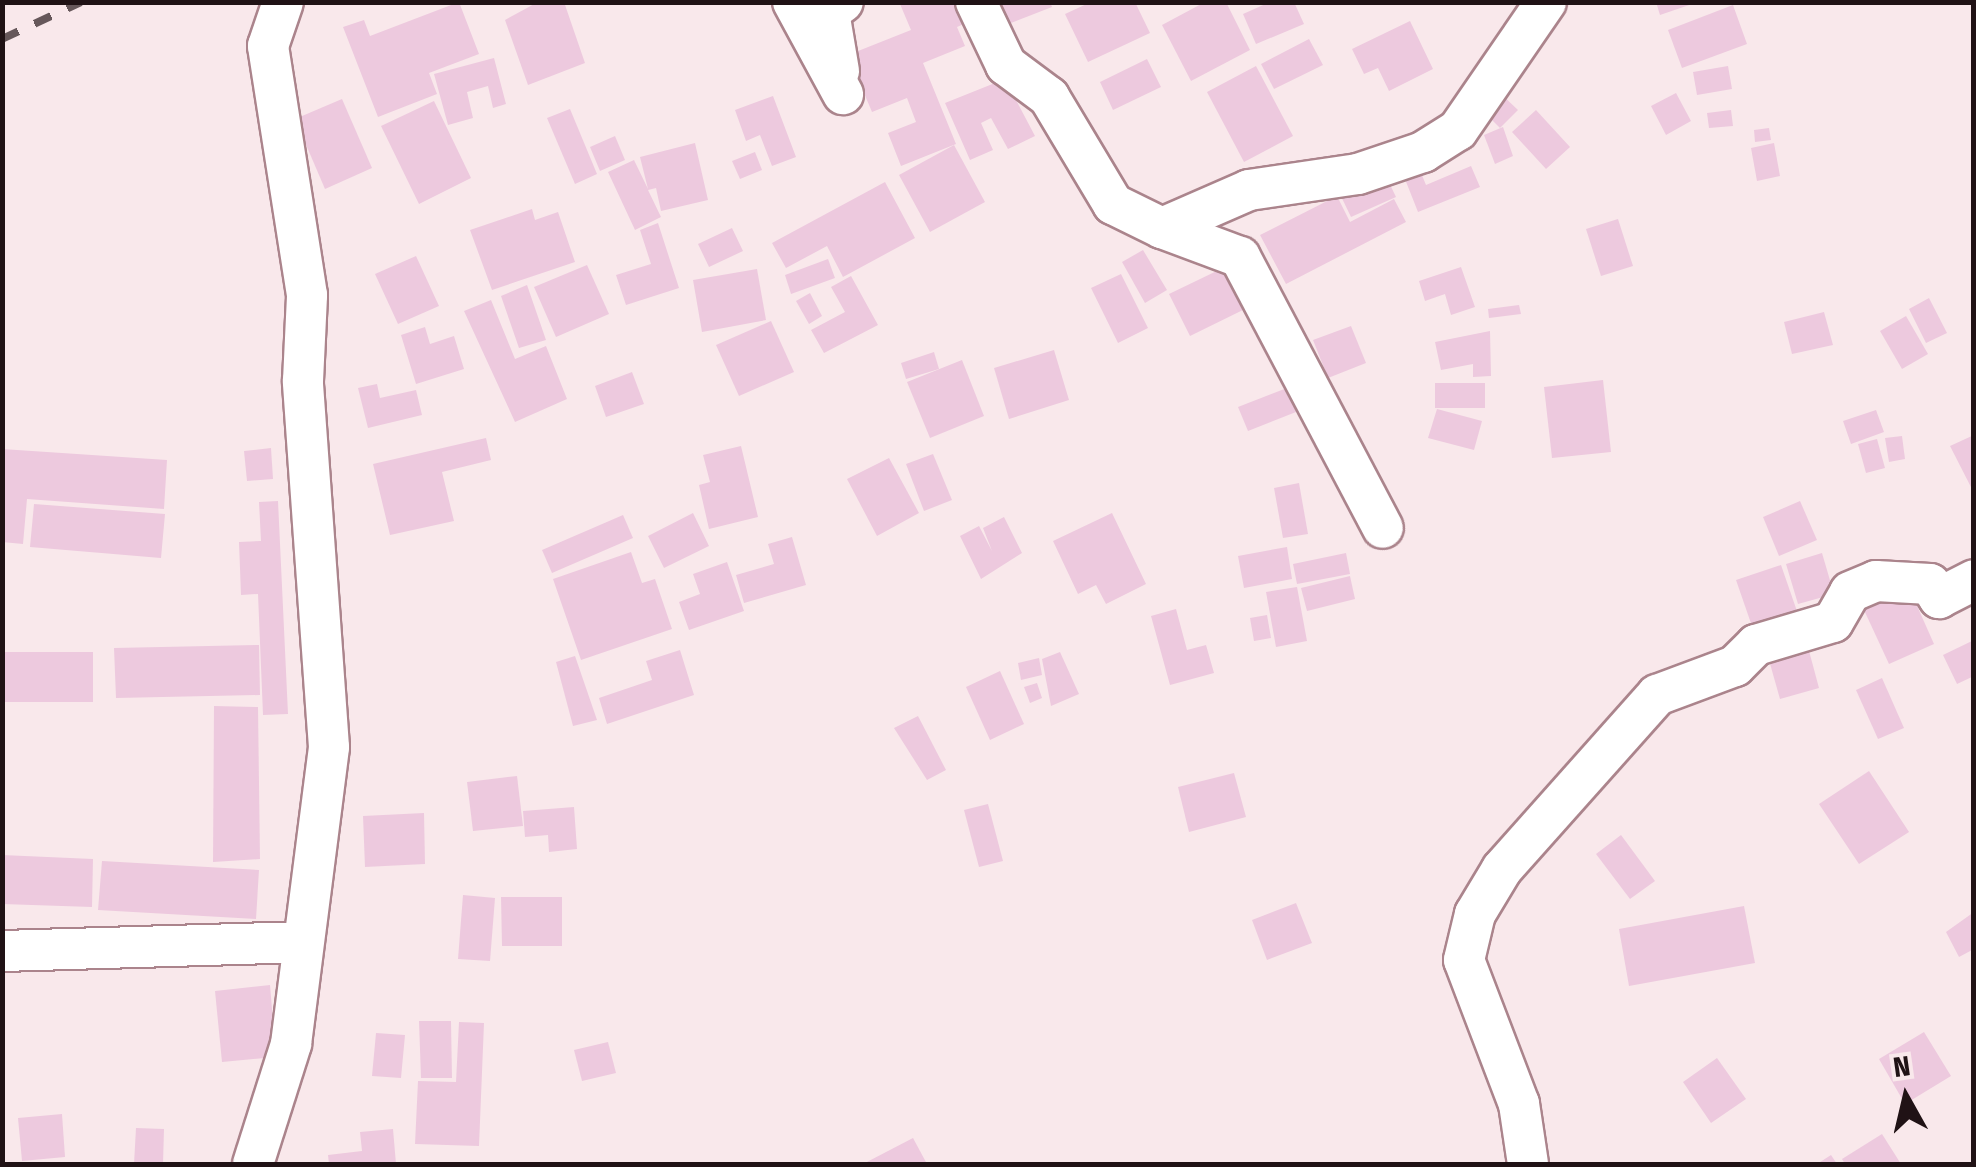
<!DOCTYPE html>
<style>
body{margin:0}
#map{position:relative;width:1976px;height:1167px;overflow:hidden;background:#f9e8eb;font-family:"Fira Sans Condensed",sans-serif}
div>[style]{position:absolute}
[style*='--x']{left:calc(var(--x)*1px);top:calc(var(--y)*1px);width:calc(var(--w)*1px);rotate:calc(var(--a)*1deg)}
.building>*{inset:0;background:#edc9de}
.roads{filter:drop-shadow(2px 0 #ab848c) drop-shadow(-2px 0 #ab848c) drop-shadow(0 2px #ab848c) drop-shadow(0 -2px #ab848c)}
.minor>*{height:40px;margin:-20px;padding:0 20px;transform-origin:20px;border-radius:20px;background:#fff}
.rail>*{height:8px;margin-top:-4px;transform-origin:0;background:repeating-linear-gradient(90deg,#66575a 0 18px,transparent 0 36px)}
span{translate:-50% -50%;white-space:nowrap;text-align:center;line-height:1.15;-webkit-text-stroke:10px #f9e8eb;paint-order:stroke}
.frame{position:absolute;inset:0;border:5px solid #201215;pointer-events:none}
.north{position:absolute;left:1856px;top:1047px;width:100px;height:100px;-webkit-text-stroke:8px #f9e8eb;paint-order:stroke;rotate:352deg;font-size:28px;font-weight:700;line-height:40px;text-align:center;color:#201215}
.north::after{content:'';display:block;margin:auto;width:35px;height:45px;background:#201215;clip-path:polygon(50% 0,100% 100%,50% 72%,0 100%)}
</style>
<div id="map">
<div class="building">
<div style="clip-path:polygon(459px 2px,479px 54px,429px 73px,437px 94px,378px 117px,343px 27px,364px 20px,370px 36px)"></div>
<div style="clip-path:polygon(538px 2px,564px 2px,585px 63px,528px 85px,505px 20px)"></div>
<div style="clip-path:polygon(964px 2px,971px 21px,957px 27px,965px 46px,923px 63px,956px 144px,901px 166px,888px 133px,916px 122px,907px 98px,872px 112px,848px 55px,911px 30px,900px 4px)"></div>
<div style="clip-path:polygon(987px 2px,1050px 2px,1052px 7px,998px 28px)"></div>
<div style="clip-path:polygon(1091px 2px,1135px 2px,1150px 33px,1088px 62px,1065px 14px)"></div>
<div style="clip-path:polygon(1205px 2px,1226px 2px,1250px 50px,1191px 81px,1162px 25px)"></div>
<div style="clip-path:polygon(1270px 2px,1294px 2px,1304px 24px,1256px 44px,1243px 14px)"></div>
<div style="clip-path:polygon(1656px 2px,1694px 2px,1695px 3px,1660px 15px)"></div>
<div style="clip-path:polygon(1733px 5px,1747px 44px,1682px 68px,1668px 30px)"></div>
<div style="clip-path:polygon(1410px 21px,1433px 69px,1389px 91px,1378px 68px,1364px 74px,1352px 49px)"></div>
<div style="clip-path:polygon(1309px 39px,1323px 65px,1274px 89px,1261px 64px)"></div>
<div style="clip-path:polygon(494px 58px,506px 104px,493px 108px,488px 86px,467px 92px,473px 118px,448px 125px,434px 74px)"></div>
<div style="clip-path:polygon(1147px 59px,1161px 87px,1113px 110px,1100px 82px)"></div>
<div style="clip-path:polygon(1256px 66px,1293px 136px,1244px 162px,1207px 92px)"></div>
<div style="clip-path:polygon(1728px 66px,1732px 89px,1697px 95px,1693px 72px)"></div>
<div style="clip-path:polygon(1005px 79px,1035px 136px,1008px 149px,991px 118px,981px 123px,993px 150px,970px 160px,945px 103px)"></div>
<div style="clip-path:polygon(1500px 93px,1518px 110px,1500px 128px,1483px 111px)"></div>
<div style="clip-path:polygon(1676px 93px,1691px 121px,1666px 135px,1651px 106px)"></div>
<div style="clip-path:polygon(773px 96px,796px 157px,772px 166px,760px 135px,746px 141px,735px 110px)"></div>
<div style="clip-path:polygon(342px 99px,372px 168px,325px 189px,295px 119px)"></div>
<div style="clip-path:polygon(434px 101px,471px 178px,419px 204px,381px 126px)"></div>
<div style="clip-path:polygon(570px 109px,597px 174px,575px 184px,547px 118px)"></div>
<div style="clip-path:polygon(1536px 110px,1570px 147px,1546px 169px,1512px 132px)"></div>
<div style="clip-path:polygon(1731px 110px,1733px 126px,1709px 128px,1707px 113px)"></div>
<div style="clip-path:polygon(1503px 127px,1513px 156px,1495px 164px,1484px 135px)"></div>
<div style="clip-path:polygon(1769px 128px,1771px 140px,1755px 142px,1754px 130px)"></div>
<div style="clip-path:polygon(615px 136px,625px 160px,600px 171px,590px 147px)"></div>
<div style="clip-path:polygon(695px 143px,708px 200px,661px 211px,656px 188px,648px 190px,661px 217px,635px 230px,608px 172px,634px 160px,648px 189px,640px 157px)"></div>
<div style="clip-path:polygon(1774px 143px,1780px 176px,1757px 181px,1751px 148px)"></div>
<div style="clip-path:polygon(954px 145px,985px 202px,930px 232px,899px 175px)"></div>
<div style="clip-path:polygon(755px 152px,762px 170px,740px 179px,732px 161px)"></div>
<div style="clip-path:polygon(1415px 158px,1426px 185px,1471px 166px,1480px 187px,1418px 212px,1399px 164px)"></div>
<div style="clip-path:polygon(1382px 168px,1396px 197px,1351px 217px,1337px 188px)"></div>
<div style="clip-path:polygon(885px 182px,915px 238px,843px 277px,827px 246px,786px 268px,772px 243px)"></div>
<div style="clip-path:polygon(1337px 196px,1350px 222px,1394px 199px,1406px 222px,1286px 284px,1260px 235px)"></div>
<div style="clip-path:polygon(532px 209px,535px 220px,558px 212px,575px 262px,492px 290px,470px 230px)"></div>
<div style="clip-path:polygon(1618px 219px,1633px 266px,1601px 276px,1586px 229px)"></div>
<div style="clip-path:polygon(658px 223px,679px 288px,626px 305px,616px 275px,651px 264px,640px 230px)"></div>
<div style="clip-path:polygon(732px 228px,743px 251px,709px 267px,698px 244px)"></div>
<div style="clip-path:polygon(1143px 250px,1167px 290px,1145px 303px,1122px 262px)"></div>
<div style="clip-path:polygon(416px 256px,439px 306px,398px 324px,375px 274px)"></div>
<div style="clip-path:polygon(828px 259px,835px 278px,791px 294px,785px 275px)"></div>
<div style="clip-path:polygon(587px 265px,609px 314px,556px 337px,534px 287px)"></div>
<div style="clip-path:polygon(1225px 267px,1245px 309px,1190px 336px,1169px 294px)"></div>
<div style="clip-path:polygon(1461px 267px,1475px 307px,1451px 315px,1445px 294px,1425px 301px,1419px 281px)"></div>
<div style="clip-path:polygon(757px 269px,766px 320px,702px 332px,693px 280px)"></div>
<div style="clip-path:polygon(1121px 274px,1148px 328px,1118px 343px,1091px 288px)"></div>
<div style="clip-path:polygon(851px 276px,878px 325px,824px 353px,811px 330px,845px 312px,831px 287px)"></div>
<div style="clip-path:polygon(527px 285px,546px 340px,519px 348px,501px 296px)"></div>
<div style="clip-path:polygon(810px 293px,822px 316px,809px 324px,796px 301px)"></div>
<div style="clip-path:polygon(1929px 298px,1947px 333px,1926px 343px,1909px 309px)"></div>
<div style="clip-path:polygon(491px 300px,515px 359px,546px 346px,567px 399px,515px 422px,464px 311px)"></div>
<div style="clip-path:polygon(1519px 305px,1521px 314px,1489px 318px,1488px 309px)"></div>
<div style="clip-path:polygon(1824px 312px,1833px 345px,1792px 354px,1784px 322px)"></div>
<div style="clip-path:polygon(1906px 316px,1928px 354px,1902px 369px,1880px 331px)"></div>
<div style="clip-path:polygon(771px 321px,794px 372px,739px 396px,716px 345px)"></div>
<div style="clip-path:polygon(1351px 326px,1366px 363px,1328px 378px,1313px 340px)"></div>
<div style="clip-path:polygon(425px 327px,430px 344px,454px 336px,464px 369px,416px 384px,401px 335px)"></div>
<div style="clip-path:polygon(1490px 331px,1491px 376px,1473px 377px,1473px 364px,1441px 370px,1435px 342px)"></div>
<div style="clip-path:polygon(1054px 350px,1069px 400px,1009px 419px,994px 368px)"></div>
<div style="clip-path:polygon(934px 352px,939px 369px,906px 379px,901px 363px)"></div>
<div style="clip-path:polygon(962px 360px,984px 416px,930px 438px,907px 382px)"></div>
<div style="clip-path:polygon(632px 372px,644px 404px,606px 417px,595px 386px)"></div>
<div style="clip-path:polygon(1603px 380px,1611px 452px,1552px 458px,1544px 387px)"></div>
<div style="clip-path:polygon(1435px 383px,1485px 383px,1485px 408px,1435px 408px)"></div>
<div style="clip-path:polygon(377px 384px,380px 398px,416px 390px,422px 415px,368px 428px,358px 388px)"></div>
<div style="clip-path:polygon(1287px 388px,1296px 412px,1248px 431px,1238px 407px)"></div>
<div style="clip-path:polygon(1437px 409px,1482px 421px,1474px 450px,1428px 438px)"></div>
<div style="clip-path:polygon(1876px 410px,1884px 432px,1851px 444px,1843px 421px)"></div>
<div style="clip-path:polygon(1974px 435px,1974px 493px,1950px 446px)"></div>
<div style="clip-path:polygon(1902px 436px,1905px 459px,1889px 462px,1885px 438px)"></div>
<div style="clip-path:polygon(486px 438px,491px 460px,442px 472px,454px 521px,390px 535px,373px 464px)"></div>
<div style="clip-path:polygon(1877px 439px,1885px 468px,1866px 473px,1858px 444px)"></div>
<div style="clip-path:polygon(741px 446px,758px 517px,709px 529px,699px 485px,710px 482px,703px 455px)"></div>
<div style="clip-path:polygon(271px 448px,273px 479px,247px 481px,244px 451px)"></div>
<div style="clip-path:polygon(2px 449px,167px 460px,164px 509px,27px 499px,23px 544px,2px 542px)"></div>
<div style="clip-path:polygon(933px 454px,952px 500px,924px 511px,906px 464px)"></div>
<div style="clip-path:polygon(889px 458px,919px 513px,877px 536px,847px 479px)"></div>
<div style="clip-path:polygon(1299px 483px,1308px 534px,1283px 538px,1274px 488px)"></div>
<div style="clip-path:polygon(278px 501px,288px 714px,263px 715px,258px 594px,241px 595px,239px 542px,261px 541px,259px 502px)"></div>
<div style="clip-path:polygon(1800px 501px,1817px 540px,1779px 556px,1763px 517px)"></div>
<div style="clip-path:polygon(34px 504px,165px 514px,161px 558px,30px 547px)"></div>
<div style="clip-path:polygon(693px 513px,709px 546px,664px 568px,648px 536px)"></div>
<div style="clip-path:polygon(1112px 513px,1146px 584px,1106px 604px,1096px 585px,1078px 594px,1053px 541px)"></div>
<div style="clip-path:polygon(623px 515px,633px 538px,552px 573px,542px 550px)"></div>
<div style="clip-path:polygon(1004px 517px,1022px 553px,981px 579px,960px 536px,979px 526px,992px 551px,983px 528px)"></div>
<div style="clip-path:polygon(792px 537px,806px 585px,744px 603px,736px 575px,774px 564px,768px 544px)"></div>
<div style="clip-path:polygon(1287px 547px,1292px 579px,1244px 588px,1238px 556px)"></div>
<div style="clip-path:polygon(631px 552px,642px 583px,655px 579px,672px 629px,581px 660px,553px 579px)"></div>
<div style="clip-path:polygon(1346px 553px,1350px 574px,1297px 584px,1293px 564px)"></div>
<div style="clip-path:polygon(1822px 553px,1834px 594px,1798px 604px,1786px 564px)"></div>
<div style="clip-path:polygon(727px 562px,744px 611px,689px 630px,679px 602px,700px 594px,693px 574px)"></div>
<div style="clip-path:polygon(1781px 565px,1799px 617px,1754px 632px,1736px 580px)"></div>
<div style="clip-path:polygon(1350px 576px,1355px 599px,1307px 611px,1301px 588px)"></div>
<div style="clip-path:polygon(1297px 587px,1307px 641px,1276px 647px,1266px 592px)"></div>
<div style="clip-path:polygon(1910px 590px,1934px 644px,1889px 664px,1864px 610px)"></div>
<div style="clip-path:polygon(1176px 609px,1187px 650px,1206px 645px,1214px 673px,1170px 685px,1151px 616px)"></div>
<div style="clip-path:polygon(1267px 615px,1271px 638px,1254px 641px,1250px 618px)"></div>
<div style="clip-path:polygon(1805px 636px,1819px 688px,1780px 699px,1765px 646px)"></div>
<div style="clip-path:polygon(1974px 640px,1974px 676px,1957px 684px,1943px 655px)"></div>
<div style="clip-path:polygon(259px 645px,260px 695px,116px 698px,114px 648px)"></div>
<div style="clip-path:polygon(680px 650px,694px 695px,607px 724px,599px 698px,652px 680px,646px 661px)"></div>
<div style="clip-path:polygon(2px 652px,93px 652px,93px 702px,2px 702px)"></div>
<div style="clip-path:polygon(1060px 652px,1079px 694px,1051px 706px,1042px 659px)"></div>
<div style="clip-path:polygon(575px 656px,597px 720px,573px 726px,556px 662px)"></div>
<div style="clip-path:polygon(1039px 658px,1042px 675px,1021px 680px,1018px 663px)"></div>
<div style="clip-path:polygon(1000px 671px,1024px 724px,990px 740px,966px 687px)"></div>
<div style="clip-path:polygon(1882px 678px,1904px 728px,1878px 739px,1856px 690px)"></div>
<div style="clip-path:polygon(1037px 683px,1042px 698px,1030px 703px,1024px 687px)"></div>
<div style="clip-path:polygon(214px 706px,258px 707px,260px 859px,213px 862px)"></div>
<div style="clip-path:polygon(918px 716px,946px 770px,927px 780px,894px 728px)"></div>
<div style="clip-path:polygon(1869px 771px,1909px 832px,1859px 864px,1819px 804px)"></div>
<div style="clip-path:polygon(1234px 773px,1246px 817px,1189px 832px,1178px 787px)"></div>
<div style="clip-path:polygon(517px 776px,523px 826px,473px 831px,467px 782px)"></div>
<div style="clip-path:polygon(988px 804px,1003px 861px,979px 867px,964px 810px)"></div>
<div style="clip-path:polygon(574px 807px,577px 849px,549px 852px,548px 835px,525px 837px,523px 811px)"></div>
<div style="clip-path:polygon(424px 813px,425px 864px,365px 867px,363px 816px)"></div>
<div style="clip-path:polygon(1621px 835px,1655px 881px,1630px 899px,1596px 854px)"></div>
<div style="clip-path:polygon(2px 855px,93px 859px,92px 907px,2px 904px)"></div>
<div style="clip-path:polygon(102px 861px,259px 870px,256px 919px,98px 910px)"></div>
<div style="clip-path:polygon(463px 895px,495px 898px,490px 961px,458px 959px)"></div>
<div style="clip-path:polygon(501px 897px,562px 897px,562px 946px,502px 946px)"></div>
<div style="clip-path:polygon(1296px 903px,1312px 943px,1267px 960px,1252px 920px)"></div>
<div style="clip-path:polygon(1744px 906px,1755px 963px,1629px 986px,1619px 929px)"></div>
<div style="clip-path:polygon(1974px 912px,1974px 949px,1959px 957px,1946px 932px)"></div>
<div style="clip-path:polygon(270px 985px,276px 1057px,222px 1062px,215px 991px)"></div>
<div style="clip-path:polygon(419px 1021px,451px 1021px,452px 1078px,421px 1078px)"></div>
<div style="clip-path:polygon(459px 1022px,484px 1023px,479px 1146px,415px 1144px,418px 1081px,456px 1082px)"></div>
<div style="clip-path:polygon(1924px 1032px,1951px 1076px,1905px 1104px,1879px 1059px)"></div>
<div style="clip-path:polygon(376px 1033px,405px 1035px,401px 1078px,372px 1076px)"></div>
<div style="clip-path:polygon(608px 1042px,616px 1073px,582px 1081px,574px 1050px)"></div>
<div style="clip-path:polygon(1717px 1058px,1746px 1099px,1711px 1123px,1683px 1082px)"></div>
<div style="clip-path:polygon(62px 1114px,65px 1157px,22px 1161px,18px 1118px)"></div>
<div style="clip-path:polygon(136px 1128px,164px 1129px,163px 1164px,134px 1164px)"></div>
<div style="clip-path:polygon(393px 1129px,396px 1164px,329px 1164px,328px 1155px,362px 1151px,360px 1132px)"></div>
<div style="clip-path:polygon(1882px 1134px,1901px 1164px,1845px 1164px,1842px 1159px)"></div>
<div style="clip-path:polygon(913px 1138px,927px 1164px,863px 1164px)"></div>
<div style="clip-path:polygon(1831px 1155px,1837px 1164px,1817px 1164px)"></div>
</div>
<div class="roads">
<div class="minor">
<div style="--x:793;--y:2;--w:105;--a:61.5"></div>
<div style="--x:976;--y:2;--w:70;--a:64.5"></div>
<div style="--x:1006;--y:65;--w:54;--a:36.7"></div>
<div style="--x:1049;--y:97;--w:125;--a:59.1"></div>
<div style="--x:1113;--y:204;--w:55;--a:26.1"></div>
<div style="--x:1162;--y:228;--w:95;--a:-23.6"></div>
<div style="--x:1249;--y:190;--w:110;--a:-8.4"></div>
<div style="--x:1358;--y:174;--w:69;--a:-18.7"></div>
<div style="--x:1423;--y:152;--w:41;--a:-32.2"></div>
<div style="--x:1458;--y:130;--w:155;--a:-55.5"></div>
<div style="--x:839;--y:71;--w:60;--a:-99.6"></div>
<div style="--x:829;--y:12;--w:17;--a:-36"></div>
<div style="--x:1162;--y:228;--w:83;--a:20.4"></div>
<div style="--x:1240;--y:257;--w:306;--a:62.2"></div>
<div style="--x:2;--y:951;--w:295;--a:-1.7"></div>
<div style="--x:253;--y:1164;--w:126;--a:-72.4"></div>
<div style="--x:291;--y:1044;--w:299;--a:-82.7"></div>
<div style="--x:329;--y:747;--w:367;--a:-94.1"></div>
<div style="--x:303;--y:381;--w:86;--a:-87.3"></div>
<div style="--x:307;--y:295;--w:252;--a:-98.9"></div>
<div style="--x:268;--y:46;--w:46;--a:-71.2"></div>
<div style="--x:1528;--y:1164;--w:61;--a:-98.5"></div>
<div style="--x:1519;--y:1104;--w:154;--a:-110.9"></div>
<div style="--x:1464;--y:960;--w:47;--a:-76.6"></div>
<div style="--x:1475;--y:914;--w:52;--a:-59"></div>
<div style="--x:1502;--y:869;--w:233;--a:-48.3"></div>
<div style="--x:1657;--y:695;--w:83;--a:-20.4"></div>
<div style="--x:1735;--y:666;--w:30;--a:-45"></div>
<div style="--x:1756;--y:645;--w:80;--a:-16.6"></div>
<div style="--x:1833;--y:622;--w:34;--a:-60"></div>
<div style="--x:1850;--y:592;--w:28;--a:-23"></div>
<div style="--x:1876;--y:581;--w:54;--a:3.2"></div>
<div style="--x:1930;--y:584;--w:17;--a:57"></div>
<div style="--x:1939;--y:598;--w:39;--a:-27"></div>
</div>
</div>
<div class="rail">
<div style="--x:2;--y:39;--w:87;--a:-25.1"></div>
</div>
<div class="frame"></div>
<div class="north">N</div>
</div>
